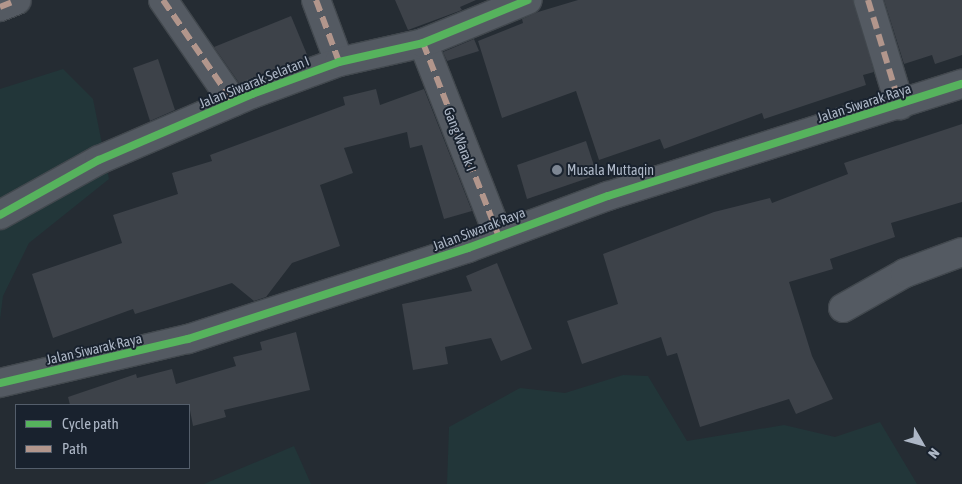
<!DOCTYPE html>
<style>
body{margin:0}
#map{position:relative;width:962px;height:484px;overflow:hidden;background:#252c33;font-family:"Asap Condensed",sans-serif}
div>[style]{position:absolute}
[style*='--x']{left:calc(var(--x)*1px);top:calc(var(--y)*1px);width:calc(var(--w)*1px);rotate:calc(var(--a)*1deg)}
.green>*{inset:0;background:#223639}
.building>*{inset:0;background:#3d4249}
.roads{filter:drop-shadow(1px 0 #42484e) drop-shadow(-1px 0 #42484e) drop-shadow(0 1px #42484e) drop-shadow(0 -1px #42484e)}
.minor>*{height:28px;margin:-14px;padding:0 14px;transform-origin:14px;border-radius:14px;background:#545a62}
.quiet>*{height:6px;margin-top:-3px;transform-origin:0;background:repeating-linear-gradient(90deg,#b2968c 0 12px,transparent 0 18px)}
.cycleway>*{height:8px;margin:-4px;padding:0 4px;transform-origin:4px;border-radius:4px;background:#56b35d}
.dots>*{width:14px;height:14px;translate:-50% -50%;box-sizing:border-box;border:2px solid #19222e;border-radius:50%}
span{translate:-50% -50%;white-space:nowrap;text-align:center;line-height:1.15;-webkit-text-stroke:4px #19222e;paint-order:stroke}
.street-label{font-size:14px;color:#adb7c6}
.poi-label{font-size:14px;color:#adb7c6}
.left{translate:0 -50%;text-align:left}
.legend{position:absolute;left:15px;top:404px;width:175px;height:65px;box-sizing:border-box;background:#19222e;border:1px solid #545e6b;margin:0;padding:6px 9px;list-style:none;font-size:15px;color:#adb7c6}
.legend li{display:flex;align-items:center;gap:10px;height:25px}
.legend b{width:25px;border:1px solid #545e6b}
.north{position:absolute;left:897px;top:419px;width:50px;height:50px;-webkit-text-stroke:4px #19222e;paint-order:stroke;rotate:128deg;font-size:14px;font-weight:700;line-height:20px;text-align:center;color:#adb7c6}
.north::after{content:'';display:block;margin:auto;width:18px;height:22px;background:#adb7c6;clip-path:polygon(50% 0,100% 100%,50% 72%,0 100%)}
</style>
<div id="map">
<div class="green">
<div style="clip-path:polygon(63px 69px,93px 99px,109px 179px,29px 243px,3px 296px,0 320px,0 89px)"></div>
<div style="clip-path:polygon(623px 375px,648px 376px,687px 441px,784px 425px,835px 437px,880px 422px,917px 484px,447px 484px,449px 427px,520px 388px,565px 393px)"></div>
<div style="clip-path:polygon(294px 446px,311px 484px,204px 484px)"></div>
</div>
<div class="building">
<div style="clip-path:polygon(395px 0,476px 0,460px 7px,462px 10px,408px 30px)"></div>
<div style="clip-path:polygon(578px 0,853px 0,874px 72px,863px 75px,866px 85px,764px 119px,762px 113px,664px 149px,660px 139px,599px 160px,576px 91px,502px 118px,478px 41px,523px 23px,522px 19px,538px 12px)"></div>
<div style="clip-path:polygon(884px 0,962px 0,962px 55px,935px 64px,932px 55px,904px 64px)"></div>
<div style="clip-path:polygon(291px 16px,308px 57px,239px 83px,214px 47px)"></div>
<div style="clip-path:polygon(474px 39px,479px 51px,447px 61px,443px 52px)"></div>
<div style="clip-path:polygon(158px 59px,175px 110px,150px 121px,133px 68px)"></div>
<div style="clip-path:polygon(376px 89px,380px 105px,424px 89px,472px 211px,444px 219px,422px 145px,410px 148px,407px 132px,344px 148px,353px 173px,320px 185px,340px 246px,292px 263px,266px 297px,254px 301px,232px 283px,135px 314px,133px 309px,53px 338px,32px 274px,122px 243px,113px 215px,178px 194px,172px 173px,212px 161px,210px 155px,345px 105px,343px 97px)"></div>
<div style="clip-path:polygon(962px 124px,962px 202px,891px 223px,895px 237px,830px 259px,833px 269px,789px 282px,812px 356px,833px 399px,796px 414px,789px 399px,700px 427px,677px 353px,667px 356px,661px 337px,582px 364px,567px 321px,618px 304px,603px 254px,714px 212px,770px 198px,772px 203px,848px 174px,844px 163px)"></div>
<div style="clip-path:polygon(586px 141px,597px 175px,527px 199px,517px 165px)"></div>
<div style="clip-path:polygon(497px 263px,532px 349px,501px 361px,491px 338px,445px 347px,448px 364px,413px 370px,402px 304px,472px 291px,466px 276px)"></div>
<div style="clip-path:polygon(296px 332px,310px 390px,224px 410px,226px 417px,193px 426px,189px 405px,70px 405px,68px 397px,136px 374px,137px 378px,172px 369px,176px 384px,236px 366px,233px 357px,262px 350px,260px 342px)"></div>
</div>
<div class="roads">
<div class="minor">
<div style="--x:163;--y:0;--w:124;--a:55.5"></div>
<div style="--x:316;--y:0;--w:66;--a:69.6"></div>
<div style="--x:868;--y:0;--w:110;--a:73.1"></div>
<div style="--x:0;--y:7;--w:18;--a:-22"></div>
<div style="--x:423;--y:43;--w:205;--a:68.6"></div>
<div style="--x:0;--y:215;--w:113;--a:-29.1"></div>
<div style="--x:99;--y:160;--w:167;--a:-23.3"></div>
<div style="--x:252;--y:94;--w:93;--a:-20.2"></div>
<div style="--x:339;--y:62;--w:86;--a:-12.7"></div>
<div style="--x:423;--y:43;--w:113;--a:-22.3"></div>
<div style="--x:843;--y:308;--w:71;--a:-29.4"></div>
<div style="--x:905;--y:273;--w:61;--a:-20.2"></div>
<div style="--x:0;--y:383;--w:193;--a:-13.2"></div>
<div style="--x:188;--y:339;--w:294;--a:-18"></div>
<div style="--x:468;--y:248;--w:149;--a:-20.4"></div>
<div style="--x:608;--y:196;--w:371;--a:-17.6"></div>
</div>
</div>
<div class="quiet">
<div style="--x:163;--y:0;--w:124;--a:55.5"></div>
<div style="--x:316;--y:0;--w:66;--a:69.6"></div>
<div style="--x:868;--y:0;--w:110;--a:73.1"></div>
<div style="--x:0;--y:7;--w:18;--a:-22"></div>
<div style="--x:423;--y:43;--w:205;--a:68.6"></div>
</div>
<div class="cycleway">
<div style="--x:0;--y:215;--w:113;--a:-29.1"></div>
<div style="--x:99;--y:160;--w:167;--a:-23.3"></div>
<div style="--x:252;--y:94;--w:93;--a:-20.2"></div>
<div style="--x:339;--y:62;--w:86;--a:-12.7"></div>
<div style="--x:423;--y:43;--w:113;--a:-22.3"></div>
<div style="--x:0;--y:383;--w:193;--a:-13.2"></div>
<div style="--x:188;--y:339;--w:294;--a:-18"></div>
<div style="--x:468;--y:248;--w:149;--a:-20.4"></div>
<div style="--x:608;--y:196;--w:371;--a:-17.6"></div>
</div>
<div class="dots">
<div style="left:557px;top:170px;background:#7d8693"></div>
</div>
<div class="street-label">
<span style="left:254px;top:82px;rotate:-22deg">Jalan Siwarak Selatan I</span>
<span style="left:864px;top:103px;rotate:-18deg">Jalan Siwarak Raya</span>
<span style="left:460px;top:139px;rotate:69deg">Gang Warak I</span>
<span style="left:479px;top:229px;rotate:-21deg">Jalan Siwarak Raya</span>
<span style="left:94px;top:349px;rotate:-13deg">Jalan Siwarak Raya</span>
</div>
<div class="poi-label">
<span class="left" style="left:567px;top:170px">Musala Muttaqin</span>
</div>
<ul class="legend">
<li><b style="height:6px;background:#56b35d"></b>Cycle path</li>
<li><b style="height:6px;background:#b2968c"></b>Path</li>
</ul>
<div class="north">N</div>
</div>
